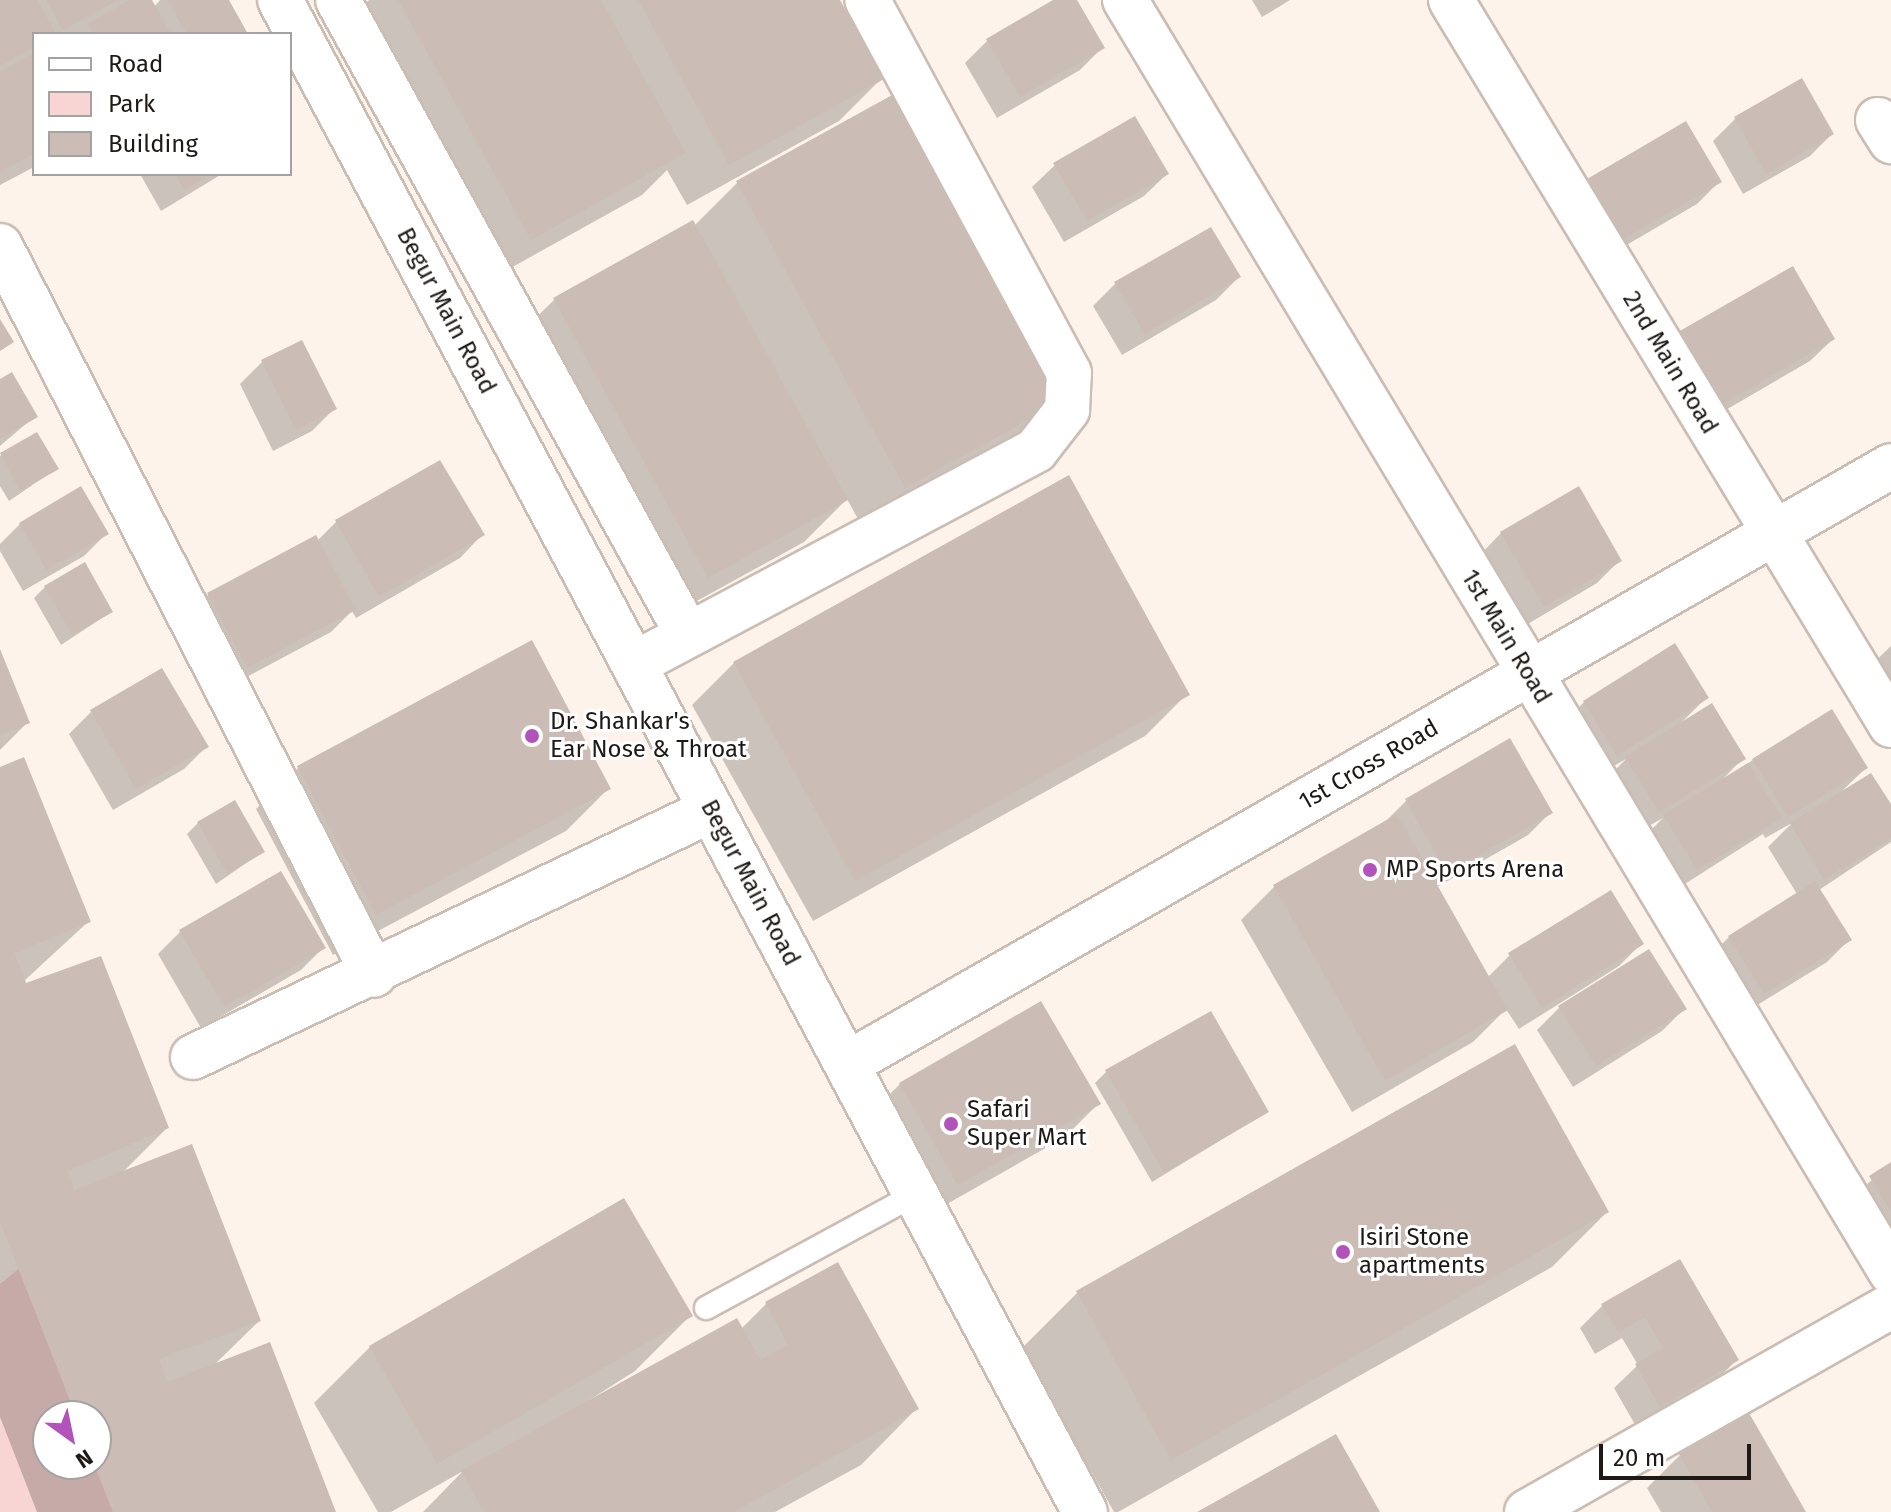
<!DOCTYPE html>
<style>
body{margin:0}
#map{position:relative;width:1891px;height:1512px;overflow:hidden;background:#fef3eb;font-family:"Fira Sans",sans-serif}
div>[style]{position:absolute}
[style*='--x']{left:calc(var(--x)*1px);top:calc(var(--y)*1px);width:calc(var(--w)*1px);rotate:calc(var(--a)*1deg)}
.green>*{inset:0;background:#f8d5d3}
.shadow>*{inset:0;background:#0003}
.building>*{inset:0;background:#cbbcb6}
.roads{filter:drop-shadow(2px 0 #cabdb4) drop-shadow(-2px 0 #cabdb4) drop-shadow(0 2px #cabdb4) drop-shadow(0 -2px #cabdb4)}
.lane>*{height:22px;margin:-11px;padding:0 11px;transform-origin:11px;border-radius:11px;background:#fff}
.street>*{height:44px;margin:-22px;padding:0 22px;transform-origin:22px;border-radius:22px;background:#fff}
.secondary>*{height:44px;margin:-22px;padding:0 22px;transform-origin:22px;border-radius:22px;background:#fff}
.dots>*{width:22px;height:22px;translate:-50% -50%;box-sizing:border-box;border:4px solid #fff;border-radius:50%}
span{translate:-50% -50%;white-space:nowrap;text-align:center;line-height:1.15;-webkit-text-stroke:6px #fff;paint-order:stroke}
.street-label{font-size:24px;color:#1e1916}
.poi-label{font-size:24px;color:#1e1916}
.left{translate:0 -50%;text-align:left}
.legend{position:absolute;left:32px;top:32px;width:260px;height:144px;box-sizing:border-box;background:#fff;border:2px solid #a5a3a2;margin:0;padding:10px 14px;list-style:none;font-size:24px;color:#1e1916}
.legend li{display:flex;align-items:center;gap:16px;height:40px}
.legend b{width:40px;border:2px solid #a5a3a2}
.north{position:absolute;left:32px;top:1400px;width:80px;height:80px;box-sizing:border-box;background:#fff;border:2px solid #a5a3a2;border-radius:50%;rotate:147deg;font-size:22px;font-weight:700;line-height:32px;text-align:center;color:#1e1916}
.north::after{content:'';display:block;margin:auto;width:28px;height:36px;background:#b253bc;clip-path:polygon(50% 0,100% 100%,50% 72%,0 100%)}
.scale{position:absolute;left:1599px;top:1444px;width:152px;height:36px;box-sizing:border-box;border:4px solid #1e1916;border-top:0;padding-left:10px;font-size:24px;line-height:28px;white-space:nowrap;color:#1e1916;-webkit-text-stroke:6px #fff;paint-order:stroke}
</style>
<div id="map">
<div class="green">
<div style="clip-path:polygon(21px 1267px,77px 1416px,48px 1416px,48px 1464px,95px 1464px,113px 1512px,0 1512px,0 1284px)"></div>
</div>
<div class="shadow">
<div style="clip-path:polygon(0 0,150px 0,154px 7px,160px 0,227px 0,246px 34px,34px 34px,34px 167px,0 185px)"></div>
<div style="clip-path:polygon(369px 0,837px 0,881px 79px,839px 121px,687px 205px,667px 170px,642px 195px,489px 280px,346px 23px)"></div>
<div style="clip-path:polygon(1057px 0,1075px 0,1102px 48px,1080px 70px,997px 118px,965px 63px,988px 40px)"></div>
<div style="clip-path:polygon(1252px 0,1290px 0,1262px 17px)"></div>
<div style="clip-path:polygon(1801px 81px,1832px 134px,1810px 156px,1743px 194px,1713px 141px,1735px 119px)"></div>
<div style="clip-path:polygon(893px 96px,1061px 399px,1020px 441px,863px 528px,847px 499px,804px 542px,666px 618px,512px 341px,554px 300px,694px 226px,737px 183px)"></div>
<div style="clip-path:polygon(1055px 165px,1167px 174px,1144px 196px,1064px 242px,1032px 187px)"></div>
<div style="clip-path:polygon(140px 174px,222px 174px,161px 211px)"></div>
<div style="clip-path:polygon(1589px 181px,1719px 182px,1697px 204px,1599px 261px,1566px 203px)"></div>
<div style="clip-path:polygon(1239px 277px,1216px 300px,1122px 355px,1093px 306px,1115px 284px)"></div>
<div style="clip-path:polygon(1833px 339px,1810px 361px,1698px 426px,1657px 356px)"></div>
<div style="clip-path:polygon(262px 362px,334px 409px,312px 431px,273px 451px,240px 384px)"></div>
<div style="clip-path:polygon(0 381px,35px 416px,0 446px)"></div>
<div style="clip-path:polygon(36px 435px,56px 469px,9px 501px,0 486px,0 456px)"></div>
<div style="clip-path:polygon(440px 462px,482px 535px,460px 558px,356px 618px,352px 611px,331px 632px,224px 689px,186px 617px,208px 595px,317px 541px,336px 522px)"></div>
<div style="clip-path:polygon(20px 524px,106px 534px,84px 556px,23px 591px,0 551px,0 544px)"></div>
<div style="clip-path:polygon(1501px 533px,1619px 561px,1597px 583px,1521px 628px,1479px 556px)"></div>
<div style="clip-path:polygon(45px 587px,111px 612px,61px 645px,34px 598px)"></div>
<div style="clip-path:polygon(1891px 646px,1891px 715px,1865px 671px)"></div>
<div style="clip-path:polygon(0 654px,27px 723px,0 750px)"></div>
<div style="clip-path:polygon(734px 663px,1187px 694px,1145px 736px,813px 921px,692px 705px)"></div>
<div style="clip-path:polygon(1706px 698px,1682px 722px,1743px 758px,1722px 780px,1753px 760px,1866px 768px,1842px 791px,1891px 808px,1891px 842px,1819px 890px,1849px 940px,1827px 962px,1741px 1015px,1706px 960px,1729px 937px,1797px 894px,1768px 847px,1792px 823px,1765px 838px,1763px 834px,1674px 891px,1642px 839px,1663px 818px,1636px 833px,1604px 781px,1626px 759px,1594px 777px,1562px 725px,1584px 702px)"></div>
<div style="clip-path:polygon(91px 712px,206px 747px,184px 769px,113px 810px,69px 734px)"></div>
<div style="clip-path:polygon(298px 768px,608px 789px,566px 831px,333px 955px,256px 809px)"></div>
<div style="clip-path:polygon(evenodd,0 769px,89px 921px,24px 981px,167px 1128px,121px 1174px,259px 1321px,212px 1367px,333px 1512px,37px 1512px,0 1417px,0 769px,48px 1416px,96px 1416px,96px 1464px,48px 1464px,48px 1416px)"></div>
<div style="clip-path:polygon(1406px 801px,1551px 812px,1528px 835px,1437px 887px,1488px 977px,1510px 955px,1642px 943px,1619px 966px,1519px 1029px,1506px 1009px,1473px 1042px,1352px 1112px,1241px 920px,1274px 887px,1384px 823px)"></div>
<div style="clip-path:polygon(198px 823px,262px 852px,216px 884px,187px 834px)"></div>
<div style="clip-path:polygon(280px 873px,323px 948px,301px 970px,201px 1028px,158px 954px,180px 932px)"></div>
<div style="clip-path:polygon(1563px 1004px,1684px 1009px,1662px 1031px,1573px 1087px,1537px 1030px)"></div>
<div style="clip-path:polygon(1106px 1072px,1267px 1112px,1152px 1182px,1095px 1083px)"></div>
<div style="clip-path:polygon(900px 1084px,1098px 1104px,1065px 1137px,924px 1217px,867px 1117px)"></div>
<div style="clip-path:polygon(1891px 1164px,1891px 1247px,1848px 1200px)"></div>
<div style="clip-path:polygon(1607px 1212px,1552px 1267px,1118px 1512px,1114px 1512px,1022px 1348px,1077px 1293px)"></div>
<div style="clip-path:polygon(1679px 1262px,1737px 1360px,1714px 1382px,1637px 1428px,1614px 1388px,1638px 1365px,1622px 1338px,1595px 1354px,1580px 1328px,1602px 1306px)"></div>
<div style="clip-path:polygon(837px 1265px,916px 1409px,861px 1465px,775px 1512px,423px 1512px,463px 1471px,391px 1512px,378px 1512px,314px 1403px,370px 1347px,690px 1316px,635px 1371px,558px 1420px,741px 1329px,766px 1304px)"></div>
<div style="clip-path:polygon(1680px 1455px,1804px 1512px,1661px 1512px,1647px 1488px)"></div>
</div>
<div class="building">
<div style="clip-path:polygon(0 0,38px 0,56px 34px,34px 34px,34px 47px,0 65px)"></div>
<div style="clip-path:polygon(46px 0,118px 0,63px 30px)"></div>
<div style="clip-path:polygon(129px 0,152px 0,171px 34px,93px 34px,88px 24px)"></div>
<div style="clip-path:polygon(167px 0,229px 0,248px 34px,187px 34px)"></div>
<div style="clip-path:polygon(398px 0,601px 0,686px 153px,531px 240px)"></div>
<div style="clip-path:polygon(638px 0,840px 0,884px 79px,729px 165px)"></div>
<div style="clip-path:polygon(1053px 0,1077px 0,1105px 48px,1020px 97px,986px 39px)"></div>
<div style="clip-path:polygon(34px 53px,34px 154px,0 172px,0 72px)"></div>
<div style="clip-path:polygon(1802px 78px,1834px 134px,1766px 174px,1734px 117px)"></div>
<div style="clip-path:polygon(894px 94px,1064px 400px,905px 488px,736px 181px)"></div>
<div style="clip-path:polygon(1135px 116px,1169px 174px,1087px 221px,1053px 163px)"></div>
<div style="clip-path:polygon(1686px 121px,1722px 182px,1622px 240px,1587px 179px)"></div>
<div style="clip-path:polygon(175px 174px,211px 174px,184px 190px)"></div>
<div style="clip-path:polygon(693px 220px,848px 500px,708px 578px,553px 298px)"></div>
<div style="clip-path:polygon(1211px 227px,1241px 277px,1145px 334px,1114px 282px)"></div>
<div style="clip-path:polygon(1793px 266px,1835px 339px,1721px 405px,1678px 332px)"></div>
<div style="clip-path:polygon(0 319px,14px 342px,0 351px)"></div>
<div style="clip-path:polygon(302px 340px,337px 409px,296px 430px,261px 360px)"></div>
<div style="clip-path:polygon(12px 372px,38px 417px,0 439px,0 379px)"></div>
<div style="clip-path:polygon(37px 432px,59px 469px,20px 491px,0 453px)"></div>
<div style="clip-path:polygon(440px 460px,485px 535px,379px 597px,335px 520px)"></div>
<div style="clip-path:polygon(1069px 475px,1190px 695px,855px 881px,733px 662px)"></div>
<div style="clip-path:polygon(81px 486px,109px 534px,46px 570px,19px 523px)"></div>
<div style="clip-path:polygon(1579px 486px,1622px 561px,1544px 607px,1500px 532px)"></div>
<div style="clip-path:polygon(316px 535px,356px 610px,247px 668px,207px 593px)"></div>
<div style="clip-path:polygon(85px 562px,113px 612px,72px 635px,44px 586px)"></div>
<div style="clip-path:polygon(532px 640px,611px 789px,376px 915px,297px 766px)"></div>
<div style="clip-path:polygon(1675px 643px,1709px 698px,1617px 756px,1583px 701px)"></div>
<div style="clip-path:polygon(0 649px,30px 723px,0 735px)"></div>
<div style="clip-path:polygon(162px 668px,209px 747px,136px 789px,90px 710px)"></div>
<div style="clip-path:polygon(1712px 703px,1746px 759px,1659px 812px,1625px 757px)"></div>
<div style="clip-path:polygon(1832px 709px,1868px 768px,1788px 817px,1752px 759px)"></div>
<div style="clip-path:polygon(1510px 738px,1553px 813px,1447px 873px,1405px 799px)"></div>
<div style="clip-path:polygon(24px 757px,91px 922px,14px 953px,26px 983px,101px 956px,169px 1128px,68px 1171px,74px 1190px,192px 1144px,261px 1321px,159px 1359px,167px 1382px,270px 1342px,336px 1512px,113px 1512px,94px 1464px,96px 1416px,76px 1416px,0 1222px,0 767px)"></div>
<div style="clip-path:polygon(1748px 763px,1782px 818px,1697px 870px,1663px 815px)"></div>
<div style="clip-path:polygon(1871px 773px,1891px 804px,1891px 839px,1824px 880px,1790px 823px)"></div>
<div style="clip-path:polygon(235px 800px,265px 852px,227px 874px,197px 822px)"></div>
<div style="clip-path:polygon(1397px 814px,1508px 1010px,1385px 1081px,1273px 885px)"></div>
<div style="clip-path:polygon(281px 871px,326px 948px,224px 1007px,179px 930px)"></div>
<div style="clip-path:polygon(1815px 881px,1852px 940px,1764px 994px,1728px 936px)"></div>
<div style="clip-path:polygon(1611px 890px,1644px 944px,1542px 1008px,1508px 953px)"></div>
<div style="clip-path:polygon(1649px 949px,1687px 1009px,1596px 1066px,1558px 1006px)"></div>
<div style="clip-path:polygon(1041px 1001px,1101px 1104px,958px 1185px,899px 1083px)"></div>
<div style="clip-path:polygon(1211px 1011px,1269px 1112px,1164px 1173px,1105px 1070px)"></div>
<div style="clip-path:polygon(1515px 1044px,1609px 1212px,1171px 1460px,1076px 1291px)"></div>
<div style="clip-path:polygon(1891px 1162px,1891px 1212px,1869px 1176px)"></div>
<div style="clip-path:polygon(624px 1198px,693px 1316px,437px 1464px,369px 1346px)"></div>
<div style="clip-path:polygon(1680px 1259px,1739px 1360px,1660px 1407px,1635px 1364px,1663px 1348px,1645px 1317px,1618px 1333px,1601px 1304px)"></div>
<div style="clip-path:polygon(838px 1262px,919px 1409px,734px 1512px,484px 1512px,461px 1471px,737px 1318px,760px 1360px,788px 1345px,765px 1302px)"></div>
<div style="clip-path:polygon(1749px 1413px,1806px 1512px,1712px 1512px,1679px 1454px)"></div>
<div style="clip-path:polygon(1336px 1434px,1380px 1512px,1197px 1512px)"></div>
</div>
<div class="roads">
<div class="lane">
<div style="--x:706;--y:1308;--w:239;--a:-28.5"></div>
</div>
<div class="street">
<div style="--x:338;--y:0;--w:725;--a:61.14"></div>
<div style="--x:1125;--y:0;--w:1485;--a:58.94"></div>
<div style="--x:1451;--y:0;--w:848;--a:58.75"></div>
<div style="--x:1878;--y:120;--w:25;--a:58"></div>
<div style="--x:0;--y:246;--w:819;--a:62.84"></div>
<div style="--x:634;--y:664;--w:455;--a:-28"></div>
<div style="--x:1036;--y:450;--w:51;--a:-52.2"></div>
<div style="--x:1067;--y:410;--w:37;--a:-87"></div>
<div style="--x:1069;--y:373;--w:424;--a:-118.4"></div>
<div style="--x:193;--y:1057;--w:574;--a:-25.49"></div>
<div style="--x:847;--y:1064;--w:1203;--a:-29.8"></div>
<div style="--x:1527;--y:1512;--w:418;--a:-29.5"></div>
</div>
<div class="secondary">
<div style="--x:280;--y:0;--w:1713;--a:61.97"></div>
</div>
</div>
<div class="dots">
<div style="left:532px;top:736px;background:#b253bc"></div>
<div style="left:1370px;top:870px;background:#b253bc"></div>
<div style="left:951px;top:1124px;background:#b253bc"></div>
<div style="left:1343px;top:1252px;background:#b253bc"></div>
</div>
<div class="street-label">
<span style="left:446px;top:311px;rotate:62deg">Begur Main Road</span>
<span style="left:1670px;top:363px;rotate:59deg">2nd Main Road</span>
<span style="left:1506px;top:637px;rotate:59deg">1st Main Road</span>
<span style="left:1369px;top:765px;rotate:-30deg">1st Cross Road</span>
<span style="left:750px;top:883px;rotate:62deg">Begur Main Road</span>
</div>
<div class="poi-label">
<span class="left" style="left:550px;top:736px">Dr. Shankar's<br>Ear Nose &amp; Throat</span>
<span class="left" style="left:1386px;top:870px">MP Sports Arena</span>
<span class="left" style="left:967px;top:1124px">Safari<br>Super Mart</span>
<span class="left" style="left:1359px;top:1252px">Isiri Stone<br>apartments</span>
</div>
<ul class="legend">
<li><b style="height:10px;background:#fff"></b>Road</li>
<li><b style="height:22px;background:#f8d5d3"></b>Park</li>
<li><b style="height:22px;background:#cbbcb6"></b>Building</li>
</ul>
<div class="north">N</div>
<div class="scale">20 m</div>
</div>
